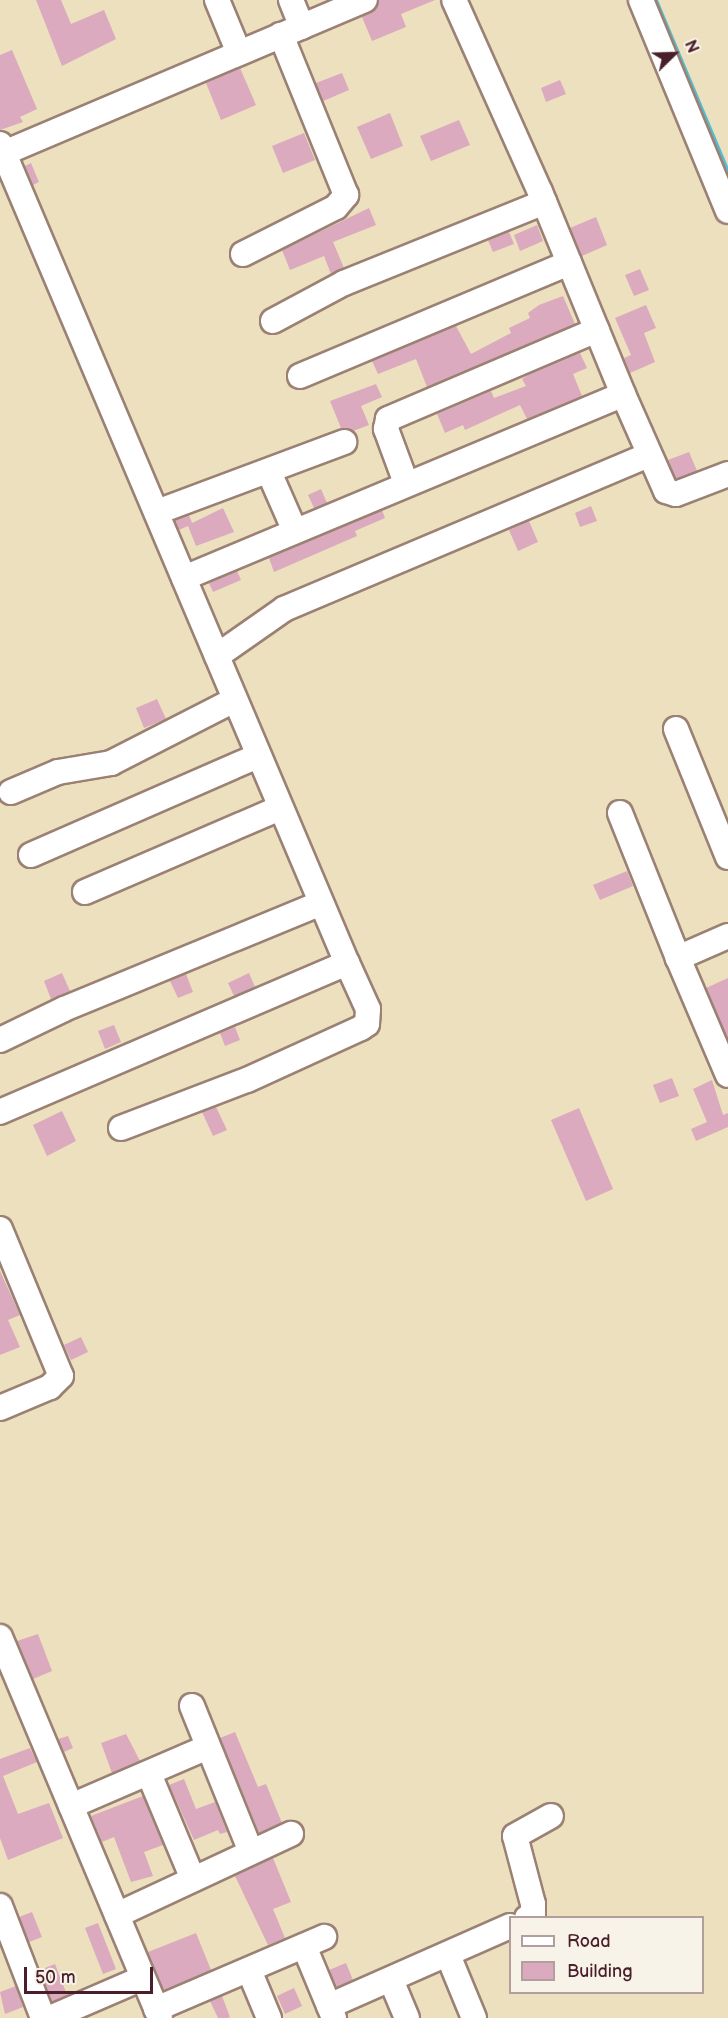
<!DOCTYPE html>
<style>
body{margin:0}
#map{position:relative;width:728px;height:2018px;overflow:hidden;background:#ece0be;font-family:"Balsamiq Sans",sans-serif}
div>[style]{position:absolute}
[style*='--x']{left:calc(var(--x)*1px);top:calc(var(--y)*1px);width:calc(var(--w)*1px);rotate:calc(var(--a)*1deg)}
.stream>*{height:5px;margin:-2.5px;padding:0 2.5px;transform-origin:2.5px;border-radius:2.5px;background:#55bdd2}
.building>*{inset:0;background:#dbaabe}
.roads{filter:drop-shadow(2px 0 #9b8074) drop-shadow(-2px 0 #9b8074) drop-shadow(0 2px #9b8074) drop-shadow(0 -2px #9b8074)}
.minor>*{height:24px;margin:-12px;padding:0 12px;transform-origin:12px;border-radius:12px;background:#fff}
span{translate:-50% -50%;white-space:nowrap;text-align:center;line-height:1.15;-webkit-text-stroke:4.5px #f7f3e8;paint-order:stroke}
.legend{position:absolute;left:509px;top:1916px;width:195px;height:78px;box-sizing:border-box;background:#f7f3e8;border:2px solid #b29e9c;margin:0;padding:8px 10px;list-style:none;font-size:18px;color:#4a1f2b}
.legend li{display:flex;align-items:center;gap:12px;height:30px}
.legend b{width:30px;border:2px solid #b29e9c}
.north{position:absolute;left:644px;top:24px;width:60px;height:60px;-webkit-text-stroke:4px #f7f3e8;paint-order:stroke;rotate:67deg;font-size:16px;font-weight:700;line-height:24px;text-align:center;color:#4a1f2b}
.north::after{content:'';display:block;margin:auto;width:21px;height:27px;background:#4a1f2b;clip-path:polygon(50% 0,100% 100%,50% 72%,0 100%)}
.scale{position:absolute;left:24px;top:1967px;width:129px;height:27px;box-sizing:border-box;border:3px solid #4a1f2b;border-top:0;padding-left:8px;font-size:18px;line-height:21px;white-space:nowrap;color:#4a1f2b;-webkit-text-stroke:4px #f7f3e8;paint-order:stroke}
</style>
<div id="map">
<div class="stream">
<div style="--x:655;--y:0;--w:189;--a:67.2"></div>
</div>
<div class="building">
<div style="clip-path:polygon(36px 0,61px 0,71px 24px,104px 10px,116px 39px,62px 66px)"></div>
<div style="clip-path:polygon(379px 0,435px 0,401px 14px,406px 27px,372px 41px,362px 17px,376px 9px)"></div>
<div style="clip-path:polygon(12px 50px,37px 109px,20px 117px,23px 122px,0 130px,0 55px)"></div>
<div style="clip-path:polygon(240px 68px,256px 105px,221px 120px,206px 83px)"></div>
<div style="clip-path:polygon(342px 73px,349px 90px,323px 101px,316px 83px)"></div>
<div style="clip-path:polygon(560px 80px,566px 94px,546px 102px,541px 88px)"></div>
<div style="clip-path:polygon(390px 113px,403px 146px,371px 159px,357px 127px)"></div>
<div style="clip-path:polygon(459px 120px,470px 145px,431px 161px,420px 136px)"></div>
<div style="clip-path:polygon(304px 133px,315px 160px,283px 173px,272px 146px)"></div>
<div style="clip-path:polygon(31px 163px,39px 182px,33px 185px,25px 166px)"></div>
<div style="clip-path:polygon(369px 208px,376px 225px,333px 242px,344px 268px,331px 274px,324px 256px,290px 270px,282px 250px)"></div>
<div style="clip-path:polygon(596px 217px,607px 245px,582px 256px,570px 228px)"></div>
<div style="clip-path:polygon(537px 225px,543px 241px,520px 251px,514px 235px)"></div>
<div style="clip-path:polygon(509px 232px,514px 244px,493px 252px,488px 240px)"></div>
<div style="clip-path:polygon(640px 269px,649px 290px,634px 296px,625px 275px)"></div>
<div style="clip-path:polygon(563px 296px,575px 324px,427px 387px,416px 359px,378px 374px,372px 361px,456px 326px,471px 354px,511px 333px,509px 328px,530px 318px,528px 313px,539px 305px)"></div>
<div style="clip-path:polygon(646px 305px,656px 328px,644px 333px,655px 362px,630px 373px,624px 358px,631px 355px,615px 318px)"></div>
<div style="clip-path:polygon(580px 353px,587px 368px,573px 374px,582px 396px,527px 419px,520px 405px,465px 430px,463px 425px,445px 433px,437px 414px,491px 391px,494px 398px,526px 386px,522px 379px,528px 375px)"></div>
<div style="clip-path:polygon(376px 384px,382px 397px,361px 406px,369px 425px,353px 431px,341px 428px,330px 401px)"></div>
<div style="clip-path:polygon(689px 452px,697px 471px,676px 479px,668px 460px)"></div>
<div style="clip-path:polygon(321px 489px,327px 503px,314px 508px,308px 495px)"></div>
<div style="clip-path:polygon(591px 506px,597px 521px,580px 527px,575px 513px)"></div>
<div style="clip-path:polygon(223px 508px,234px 532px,196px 546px,188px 526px,179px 530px,175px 520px,189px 515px,192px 523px)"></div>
<div style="clip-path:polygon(382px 510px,385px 518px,355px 531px,357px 536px,274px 572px,269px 558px)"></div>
<div style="clip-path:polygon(529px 521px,538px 542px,518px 551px,509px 530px)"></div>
<div style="clip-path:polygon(237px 571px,241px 580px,213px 592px,209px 583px)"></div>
<div style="clip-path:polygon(157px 699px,166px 719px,144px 728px,136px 708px)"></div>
<div style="clip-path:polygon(627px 871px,633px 886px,600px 900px,593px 885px)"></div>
<div style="clip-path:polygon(62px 973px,70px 991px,51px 999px,44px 981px)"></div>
<div style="clip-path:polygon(249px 973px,255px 987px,234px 996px,228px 983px)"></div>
<div style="clip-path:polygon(186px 974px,193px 992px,178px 998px,170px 981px)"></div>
<div style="clip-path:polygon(728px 978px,728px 1039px,706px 988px)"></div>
<div style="clip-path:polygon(114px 1025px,121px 1042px,105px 1049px,98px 1031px)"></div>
<div style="clip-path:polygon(235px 1027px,240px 1040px,225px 1046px,220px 1033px)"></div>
<div style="clip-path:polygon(672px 1078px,679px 1096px,660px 1103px,653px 1085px)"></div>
<div style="clip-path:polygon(712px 1080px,723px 1115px,728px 1113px,728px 1127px,696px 1141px,691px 1129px,707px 1122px,693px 1089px)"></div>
<div style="clip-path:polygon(216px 1107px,227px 1130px,213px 1136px,202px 1112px)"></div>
<div style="clip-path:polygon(579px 1108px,613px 1189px,586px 1201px,551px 1120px)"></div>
<div style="clip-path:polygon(62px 1111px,76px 1141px,47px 1156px,33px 1125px)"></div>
<div style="clip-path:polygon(0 1271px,20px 1315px,8px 1320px,20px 1347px,0 1355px)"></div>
<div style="clip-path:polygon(81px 1337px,88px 1352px,71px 1360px,64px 1345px)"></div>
<div style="clip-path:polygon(38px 1634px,52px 1671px,33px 1679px,17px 1641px)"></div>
<div style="clip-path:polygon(235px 1732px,258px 1787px,266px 1784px,282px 1823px,259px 1833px,220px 1738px)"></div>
<div style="clip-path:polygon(126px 1734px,140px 1761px,112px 1773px,101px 1743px)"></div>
<div style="clip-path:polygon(68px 1736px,73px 1748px,64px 1752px,58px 1739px)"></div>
<div style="clip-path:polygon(30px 1748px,37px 1762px,3px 1776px,18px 1814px,49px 1803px,63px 1838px,8px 1860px,0 1838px,0 1759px)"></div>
<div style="clip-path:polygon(184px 1779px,196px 1809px,215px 1802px,227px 1832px,220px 1834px,218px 1830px,194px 1840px,169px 1785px)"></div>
<div style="clip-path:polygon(143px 1796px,163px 1845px,144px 1852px,153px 1876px,131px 1882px,114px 1837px,102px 1842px,91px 1816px)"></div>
<div style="clip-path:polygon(273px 1858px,291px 1902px,273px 1909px,285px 1938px,268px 1945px,235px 1876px)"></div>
<div style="clip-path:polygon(32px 1912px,42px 1937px,29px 1942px,19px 1917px)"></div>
<div style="clip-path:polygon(98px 1923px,116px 1969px,103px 1974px,85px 1928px)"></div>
<div style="clip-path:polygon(196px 1933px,211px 1970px,164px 1990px,148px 1952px)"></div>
<div style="clip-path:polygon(346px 1963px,353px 1980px,337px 1987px,329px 1970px)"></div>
<div style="clip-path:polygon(55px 1964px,67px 1995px,52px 2002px,40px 1970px)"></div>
<div style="clip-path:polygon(16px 1986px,23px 2007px,5px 2014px,0 1992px)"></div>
<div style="clip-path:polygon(294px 1988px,302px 2006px,285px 2014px,277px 1996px)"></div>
<div style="clip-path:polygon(222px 1996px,230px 2017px,228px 2018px,218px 2018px,210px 2001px)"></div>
</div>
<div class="roads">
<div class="minor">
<div style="--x:217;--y:0;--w:57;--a:67.5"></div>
<div style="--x:291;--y:0;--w:29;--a:68"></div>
<div style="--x:641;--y:0;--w:228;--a:67.6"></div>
<div style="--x:0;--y:144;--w:889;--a:67.04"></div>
<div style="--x:347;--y:963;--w:378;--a:156.8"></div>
<div style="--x:4;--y:153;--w:392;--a:-23"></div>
<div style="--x:243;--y:254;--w:104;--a:-26.8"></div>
<div style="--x:336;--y:207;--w:16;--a:-50"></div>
<div style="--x:346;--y:195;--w:173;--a:-112.1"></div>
<div style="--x:273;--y:321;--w:81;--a:-28.2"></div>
<div style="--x:344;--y:283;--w:216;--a:-22"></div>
<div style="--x:300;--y:376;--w:292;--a:-22.8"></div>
<div style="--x:623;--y:394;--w:106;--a:66.1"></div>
<div style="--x:666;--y:491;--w:10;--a:17"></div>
<div style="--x:676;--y:494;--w:56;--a:-21"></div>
<div style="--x:269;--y:472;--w:62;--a:66.3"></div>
<div style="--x:406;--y:483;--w:58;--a:-110.3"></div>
<div style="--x:386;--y:429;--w:10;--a:-79"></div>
<div style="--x:388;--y:419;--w:227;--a:-23.1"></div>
<div style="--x:157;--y:512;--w:200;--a:-20.5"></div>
<div style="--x:184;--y:578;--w:476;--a:-22.7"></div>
<div style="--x:623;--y:394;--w:218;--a:-112.3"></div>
<div style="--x:540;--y:192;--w:210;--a:-114.1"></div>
<div style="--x:217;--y:656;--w:82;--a:-35"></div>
<div style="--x:284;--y:609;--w:396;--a:-22.9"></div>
<div style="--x:676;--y:729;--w:138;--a:67.9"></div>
<div style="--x:11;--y:792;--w:51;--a:-23.1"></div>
<div style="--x:58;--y:772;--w:54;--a:-9.6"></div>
<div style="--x:111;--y:763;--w:138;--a:-27.1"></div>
<div style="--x:620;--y:813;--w:156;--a:68.2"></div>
<div style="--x:31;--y:855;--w:248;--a:-23.6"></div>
<div style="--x:85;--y:892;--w:212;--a:-23.3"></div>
<div style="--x:728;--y:936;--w:55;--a:156.3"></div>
<div style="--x:678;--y:958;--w:127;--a:66.9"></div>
<div style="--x:0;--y:1040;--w:71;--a:-25.8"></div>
<div style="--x:64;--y:1009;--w:278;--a:-22.4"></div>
<div style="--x:121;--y:1128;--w:135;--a:-20.9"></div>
<div style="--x:247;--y:1080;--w:125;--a:-24.5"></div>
<div style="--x:361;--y:1028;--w:7;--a:-34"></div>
<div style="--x:367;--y:1024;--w:15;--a:-86"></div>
<div style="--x:368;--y:1009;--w:51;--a:-114.5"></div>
<div style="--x:0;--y:1229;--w:159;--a:67.5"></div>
<div style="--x:61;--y:1376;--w:16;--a:135"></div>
<div style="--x:50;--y:1387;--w:54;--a:157.2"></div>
<div style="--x:0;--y:1637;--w:413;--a:67.2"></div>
<div style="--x:192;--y:1706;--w:157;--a:68"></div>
<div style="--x:149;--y:1774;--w:114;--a:67.3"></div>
<div style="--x:71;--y:1806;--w:149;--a:-23.3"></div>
<div style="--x:0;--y:1906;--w:120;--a:69"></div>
<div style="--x:117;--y:1915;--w:192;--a:-25"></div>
<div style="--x:527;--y:1918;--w:7;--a:-34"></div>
<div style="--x:533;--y:1914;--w:10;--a:-90"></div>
<div style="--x:533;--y:1904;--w:70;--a:-104.8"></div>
<div style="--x:515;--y:1836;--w:41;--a:-29.1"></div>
<div style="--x:304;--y:1946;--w:78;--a:67.4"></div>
<div style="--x:448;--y:1955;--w:68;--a:67.6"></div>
<div style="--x:249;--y:1970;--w:52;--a:67.4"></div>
<div style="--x:391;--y:1980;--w:41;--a:67.2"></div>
<div style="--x:329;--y:2006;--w:198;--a:-23.8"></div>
<div style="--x:156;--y:2009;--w:183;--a:-23.2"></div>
<div style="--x:50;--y:2018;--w:101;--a:-23.3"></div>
</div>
</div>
<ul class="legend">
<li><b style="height:8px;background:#fff"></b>Road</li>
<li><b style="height:16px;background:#dbaabe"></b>Building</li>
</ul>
<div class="north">N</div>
<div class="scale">50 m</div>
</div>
